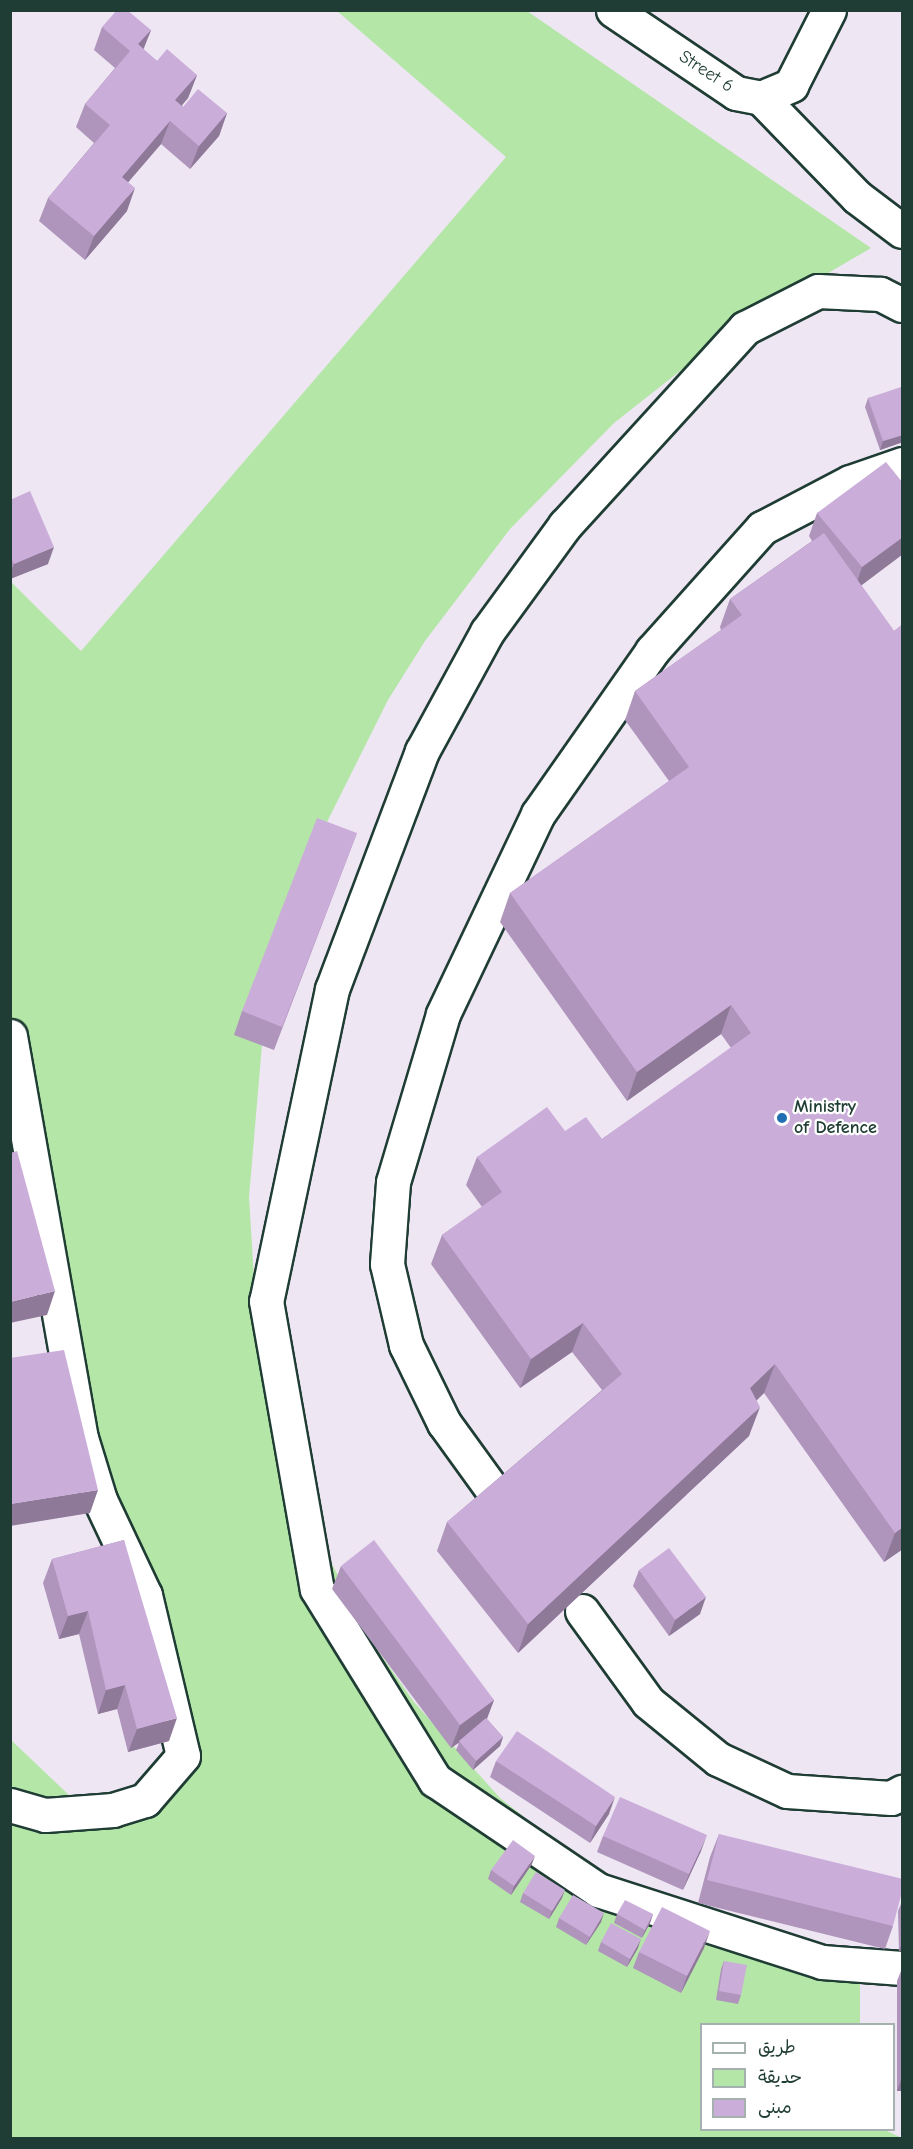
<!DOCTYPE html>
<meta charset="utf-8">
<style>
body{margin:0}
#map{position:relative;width:913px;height:2149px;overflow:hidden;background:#efe6f4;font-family:"Comic Neue","Playpen Sans Arabic",sans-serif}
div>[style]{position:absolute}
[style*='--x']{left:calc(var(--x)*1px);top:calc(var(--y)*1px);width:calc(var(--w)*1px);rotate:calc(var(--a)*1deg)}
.green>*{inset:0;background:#b4e6a7}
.roads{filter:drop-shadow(2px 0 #1f3d34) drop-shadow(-2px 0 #1f3d34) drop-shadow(0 2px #1f3d34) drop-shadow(0 -2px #1f3d34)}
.minor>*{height:33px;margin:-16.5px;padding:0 16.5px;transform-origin:16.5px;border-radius:16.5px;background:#fff}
.wall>*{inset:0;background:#af95bb}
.shaded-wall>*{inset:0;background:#8e7999}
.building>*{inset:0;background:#cbadda}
.dots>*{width:16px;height:16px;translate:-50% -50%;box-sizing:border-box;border:3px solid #fff;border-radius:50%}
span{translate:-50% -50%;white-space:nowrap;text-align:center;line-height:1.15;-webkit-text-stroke:4.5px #fff;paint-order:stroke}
.street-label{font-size:18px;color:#1f3d34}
.poi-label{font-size:18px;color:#1f3d34;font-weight:700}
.left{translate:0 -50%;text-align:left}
.frame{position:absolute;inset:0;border:12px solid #1f3d34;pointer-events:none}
.legend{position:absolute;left:700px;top:2023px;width:195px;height:108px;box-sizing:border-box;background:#fff;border:2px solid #a5b1ae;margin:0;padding:8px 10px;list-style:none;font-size:18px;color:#1f3d34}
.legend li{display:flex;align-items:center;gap:12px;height:30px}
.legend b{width:30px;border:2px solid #a5b1ae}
</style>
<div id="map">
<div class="green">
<div style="clip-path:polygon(337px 11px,527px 11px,871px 248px,736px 327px,614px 423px,510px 529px,425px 641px,388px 700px,325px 826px,262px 1045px,249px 1197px,256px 1311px,316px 1534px,377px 1649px,414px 1702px,500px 1798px,595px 1873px,860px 1964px,860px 2024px,702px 2024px,702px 2130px,885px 2130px,902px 2138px,11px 2138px,10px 1739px,92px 1817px,183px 1766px,11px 1079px,11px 582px,81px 651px,506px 157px)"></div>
</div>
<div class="roads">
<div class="minor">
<div style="--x:613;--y:10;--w:148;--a:34"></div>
<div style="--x:736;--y:93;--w:25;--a:11"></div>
<div style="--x:761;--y:98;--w:33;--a:-23"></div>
<div style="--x:791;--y:85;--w:84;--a:-63.1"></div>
<div style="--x:761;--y:98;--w:138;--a:45.9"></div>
<div style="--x:857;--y:197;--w:56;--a:37.1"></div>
<div style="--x:902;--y:305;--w:25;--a:-153"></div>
<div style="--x:880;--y:294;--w:62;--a:-177.2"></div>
<div style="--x:818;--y:291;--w:82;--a:153.1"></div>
<div style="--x:745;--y:328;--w:267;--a:132.4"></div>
<div style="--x:565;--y:525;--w:132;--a:126.1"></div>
<div style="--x:487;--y:632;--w:136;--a:118.6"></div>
<div style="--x:422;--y:751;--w:254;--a:110.7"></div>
<div style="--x:332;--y:989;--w:319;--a:101.9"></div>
<div style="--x:266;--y:1301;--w:292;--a:80"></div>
<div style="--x:317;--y:1589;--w:225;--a:58.3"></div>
<div style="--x:435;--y:1780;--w:197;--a:34"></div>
<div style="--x:598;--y:1890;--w:235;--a:17.8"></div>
<div style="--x:822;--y:1962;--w:80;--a:4.3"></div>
<div style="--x:10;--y:1036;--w:408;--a:80"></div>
<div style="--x:81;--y:1438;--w:65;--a:73"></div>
<div style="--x:100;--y:1500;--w:105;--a:64.7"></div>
<div style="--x:145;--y:1595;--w:165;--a:76.7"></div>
<div style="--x:183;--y:1756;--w:58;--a:130.8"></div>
<div style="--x:145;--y:1800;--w:34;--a:163"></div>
<div style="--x:113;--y:1810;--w:68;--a:175.8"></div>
<div style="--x:45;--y:1815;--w:36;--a:-164"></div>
<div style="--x:494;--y:1492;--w:85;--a:-125.9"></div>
<div style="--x:444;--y:1423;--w:87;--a:-116"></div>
<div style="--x:406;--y:1345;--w:83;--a:-103.2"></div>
<div style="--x:387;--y:1264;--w:82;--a:-85.8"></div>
<div style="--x:393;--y:1182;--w:175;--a:-73.4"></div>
<div style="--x:443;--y:1014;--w:221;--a:-64.6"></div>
<div style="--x:538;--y:814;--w:199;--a:-55"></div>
<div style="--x:652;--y:651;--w:165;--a:-48.2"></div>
<div style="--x:762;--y:528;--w:99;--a:-27.6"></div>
<div style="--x:850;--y:482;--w:55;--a:-19.1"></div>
<div style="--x:582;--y:1611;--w:112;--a:54"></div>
<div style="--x:648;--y:1702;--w:90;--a:39.2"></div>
<div style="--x:718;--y:1759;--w:76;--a:24.9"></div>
<div style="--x:787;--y:1791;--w:104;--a:3.9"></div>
<div style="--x:891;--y:1798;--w:13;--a:-29"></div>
</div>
</div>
<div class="wall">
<div style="clip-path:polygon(102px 27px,151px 30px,143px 49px,157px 61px,197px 75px,188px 98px,182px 105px,183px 107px,227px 113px,219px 136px,190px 169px,161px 144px,128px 182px,127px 211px,85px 260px,39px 221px,48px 198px,94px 143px,76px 127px,85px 104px,115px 68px,94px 50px)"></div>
<div style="clip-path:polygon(903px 391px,903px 442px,880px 450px,865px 407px,868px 398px)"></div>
<div style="clip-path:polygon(903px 483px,903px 554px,861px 585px,894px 631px,903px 624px,903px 1549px,884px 1562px,764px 1393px,757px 1400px,749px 1436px,518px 1653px,437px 1551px,447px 1522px,602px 1390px,572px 1352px,520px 1388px,431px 1264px,442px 1235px,482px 1207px,466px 1185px,477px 1157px,565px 1131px,602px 1139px,731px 1048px,721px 1034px,627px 1101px,500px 922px,510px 893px,669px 781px,625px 720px,635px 691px,721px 630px,720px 627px,730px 599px,812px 541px,809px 536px,817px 513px)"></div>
<div style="clip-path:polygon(10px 500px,48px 564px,10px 579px)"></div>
<div style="clip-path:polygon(357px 833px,274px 1050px,234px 1035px,242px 1011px)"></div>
<div style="clip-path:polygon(124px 1540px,169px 1741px,128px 1752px,117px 1709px,98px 1714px,79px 1634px,59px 1639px,43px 1583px,52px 1559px)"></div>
<div style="clip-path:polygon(341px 1566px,494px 1700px,487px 1719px,503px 1737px,500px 1746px,473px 1770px,456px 1750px,459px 1743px,451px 1748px,332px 1589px)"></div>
<div style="clip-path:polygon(639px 1570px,700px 1614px,669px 1636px,633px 1586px)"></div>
<div style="clip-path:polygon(496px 1761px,609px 1814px,590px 1843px,490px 1777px)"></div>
<div style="clip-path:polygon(719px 1834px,893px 1926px,885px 1949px,698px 1903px,710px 1857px)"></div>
<div style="clip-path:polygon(603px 1836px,701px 1851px,683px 1890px,597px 1852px)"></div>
<div style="clip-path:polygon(532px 1864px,511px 1895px,488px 1879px,491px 1870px)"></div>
<div style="clip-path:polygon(523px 1893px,562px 1898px,549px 1919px,520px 1902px)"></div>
<div style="clip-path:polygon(903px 1899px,903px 1951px,899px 1951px,898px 1911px)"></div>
<div style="clip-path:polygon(617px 1914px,653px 1914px,650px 1923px,642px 1938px,614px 1923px)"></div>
<div style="clip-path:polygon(559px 1918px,601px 1922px,586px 1945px,556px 1927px)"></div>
<div style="clip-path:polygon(601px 1942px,638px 1948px,627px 1967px,598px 1951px)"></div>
<div style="clip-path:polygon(704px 1948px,681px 1993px,633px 1968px,639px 1952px)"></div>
<div style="clip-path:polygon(724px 1961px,741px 1995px,738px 2004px,716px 2000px,721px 1969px)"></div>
<div style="clip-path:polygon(903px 1966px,903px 2091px,897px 2091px,897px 1981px)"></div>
</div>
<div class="shaded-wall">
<div style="clip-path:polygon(151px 30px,142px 53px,138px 44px)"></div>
<div style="clip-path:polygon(197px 75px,188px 98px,167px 123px,175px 100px)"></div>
<div style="clip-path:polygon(227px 113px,219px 136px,190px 169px,199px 146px)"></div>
<div style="clip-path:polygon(170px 121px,161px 144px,113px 200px,122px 177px)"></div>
<div style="clip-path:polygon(135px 188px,127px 211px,85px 260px,94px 236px)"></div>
<div style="clip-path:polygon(903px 435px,903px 442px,880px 450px,883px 441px)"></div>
<div style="clip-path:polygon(903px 537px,903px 554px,854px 591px,862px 567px)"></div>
<div style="clip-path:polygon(54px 547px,48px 564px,10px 579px,10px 573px,14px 564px)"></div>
<div style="clip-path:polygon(731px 1005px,721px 1034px,627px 1101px,637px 1072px)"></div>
<div style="clip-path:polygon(55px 1291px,47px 1315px,10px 1323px,10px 1302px)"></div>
<div style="clip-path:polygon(583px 1323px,572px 1352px,520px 1388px,531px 1359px)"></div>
<div style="clip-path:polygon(775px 1364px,764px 1393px,740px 1416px,750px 1388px)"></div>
<div style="clip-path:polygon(760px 1407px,749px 1436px,518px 1653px,528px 1624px)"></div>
<div style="clip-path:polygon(98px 1490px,90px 1513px,10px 1526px,10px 1504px)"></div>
<div style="clip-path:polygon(903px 1527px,903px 1549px,884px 1562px,895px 1533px)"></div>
<div style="clip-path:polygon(706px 1597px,700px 1614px,669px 1636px,675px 1620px)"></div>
<div style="clip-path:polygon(88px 1611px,79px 1634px,59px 1639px,68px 1616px)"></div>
<div style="clip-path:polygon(125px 1685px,117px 1709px,98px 1714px,106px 1690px)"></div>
<div style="clip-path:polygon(494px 1700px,485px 1723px,451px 1748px,460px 1725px)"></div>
<div style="clip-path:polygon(177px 1718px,169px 1741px,128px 1752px,137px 1729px)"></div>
<div style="clip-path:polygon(503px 1737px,500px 1746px,473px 1770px,476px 1761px)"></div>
<div style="clip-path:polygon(615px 1797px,609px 1814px,590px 1843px,596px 1826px)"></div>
<div style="clip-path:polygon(707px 1835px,701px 1851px,683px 1890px,689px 1874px)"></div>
<div style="clip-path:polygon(535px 1856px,532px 1864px,511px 1895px,514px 1886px)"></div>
<div style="clip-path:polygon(565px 1890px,562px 1898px,549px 1919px,552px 1911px)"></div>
<div style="clip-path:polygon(604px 1913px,601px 1922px,586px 1945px,590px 1937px)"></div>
<div style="clip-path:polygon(653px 1914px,650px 1923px,642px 1938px,645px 1930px)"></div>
<div style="clip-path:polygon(710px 1931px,704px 1948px,681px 1993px,687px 1976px)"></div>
<div style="clip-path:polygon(641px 1939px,638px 1948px,627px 1967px,630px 1959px)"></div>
<div style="clip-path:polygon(903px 1942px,903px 1951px,899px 1951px)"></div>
<div style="clip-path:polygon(903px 2074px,903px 2091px,897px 2091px)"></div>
</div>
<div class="building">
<div style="clip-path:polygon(117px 10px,127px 10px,151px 30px,138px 44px,157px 61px,167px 49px,197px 75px,175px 100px,183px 107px,198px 89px,227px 113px,199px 146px,170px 121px,122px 177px,135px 188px,94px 236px,48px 198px,110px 125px,85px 104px,130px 51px,102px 27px)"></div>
<div style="clip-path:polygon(901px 387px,903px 391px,903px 435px,883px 441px,868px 398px)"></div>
<div style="clip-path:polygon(886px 462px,903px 483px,903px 537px,862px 567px,817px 513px)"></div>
<div style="clip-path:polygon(30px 491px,54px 547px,14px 564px,10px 556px,10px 500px)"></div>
<div style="clip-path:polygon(824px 533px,894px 631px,903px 624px,903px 1527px,895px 1533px,775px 1364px,750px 1388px,760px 1407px,528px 1624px,447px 1522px,622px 1374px,583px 1323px,531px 1359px,442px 1235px,502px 1192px,477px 1157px,547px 1107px,565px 1131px,586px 1117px,602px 1139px,751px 1033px,731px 1005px,637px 1072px,510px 893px,689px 767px,635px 691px,742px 615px,730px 599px)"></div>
<div style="clip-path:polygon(317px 818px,357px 833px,282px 1027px,242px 1011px)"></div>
<div style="clip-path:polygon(17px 1151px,55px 1291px,10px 1302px,10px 1153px)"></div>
<div style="clip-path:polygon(64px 1350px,98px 1490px,10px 1504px,10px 1358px)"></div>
<div style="clip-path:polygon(124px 1540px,177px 1718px,137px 1729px,125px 1685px,106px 1690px,88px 1611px,68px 1616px,52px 1559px)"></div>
<div style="clip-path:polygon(374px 1540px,494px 1700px,460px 1725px,341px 1566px)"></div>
<div style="clip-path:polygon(669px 1548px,706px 1597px,675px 1620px,639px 1570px)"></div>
<div style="clip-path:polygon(486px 1718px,503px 1737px,476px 1761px,459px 1741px)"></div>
<div style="clip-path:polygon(517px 1731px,615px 1797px,596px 1826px,496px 1761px)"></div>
<div style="clip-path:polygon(620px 1797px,707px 1835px,689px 1874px,603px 1836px)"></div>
<div style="clip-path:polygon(719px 1834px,903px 1879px,903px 1888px,893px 1926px,707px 1880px)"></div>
<div style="clip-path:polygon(513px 1840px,535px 1856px,514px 1886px,491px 1870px)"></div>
<div style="clip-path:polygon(536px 1872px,565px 1890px,552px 1911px,523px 1893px)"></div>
<div style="clip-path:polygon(573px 1895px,604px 1913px,590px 1937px,559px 1918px)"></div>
<div style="clip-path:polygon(625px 1900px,653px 1914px,645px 1930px,617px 1914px)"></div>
<div style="clip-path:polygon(662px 1907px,710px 1931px,687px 1976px,639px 1952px)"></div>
<div style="clip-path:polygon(611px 1923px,641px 1939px,630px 1959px,601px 1942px)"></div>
<div style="clip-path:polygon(724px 1961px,747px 1965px,741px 1995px,719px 1991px)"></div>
</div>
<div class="dots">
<div style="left:782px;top:1118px;background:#1f6fb2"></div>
</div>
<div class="street-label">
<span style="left:706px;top:72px;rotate:33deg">Street 6</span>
</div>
<div class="poi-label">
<span class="left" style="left:794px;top:1118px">Ministry<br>of Defence</span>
</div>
<div class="frame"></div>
<ul class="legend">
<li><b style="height:8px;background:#fff"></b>طريق</li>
<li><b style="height:16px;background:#b4e6a7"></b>حديقة</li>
<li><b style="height:16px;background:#cbadda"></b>مبنى</li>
</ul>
</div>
